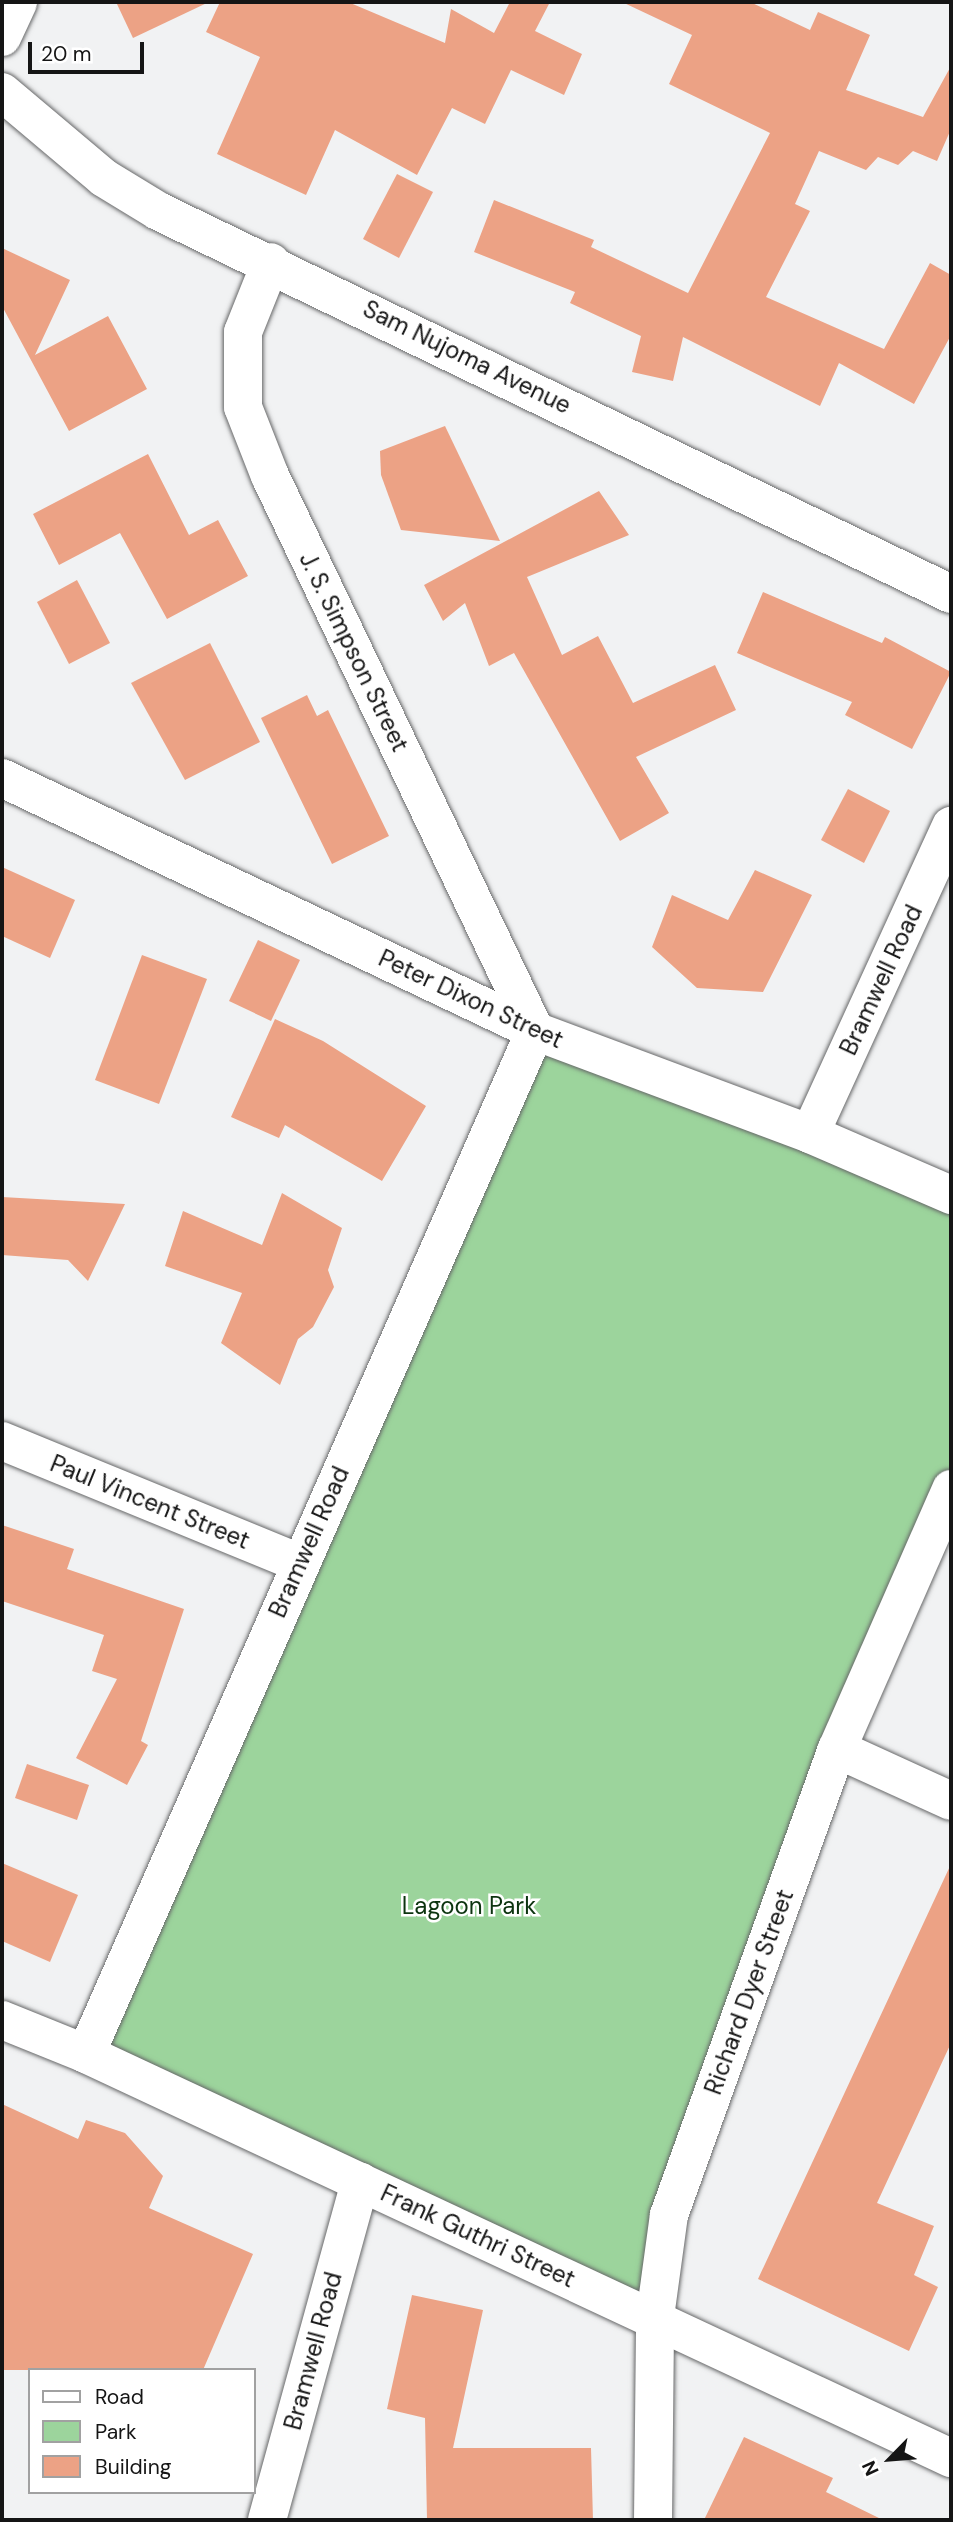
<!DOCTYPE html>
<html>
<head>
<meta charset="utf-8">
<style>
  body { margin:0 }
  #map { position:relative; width:953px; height:2522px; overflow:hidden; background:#f1f2f3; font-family:"DM Sans",sans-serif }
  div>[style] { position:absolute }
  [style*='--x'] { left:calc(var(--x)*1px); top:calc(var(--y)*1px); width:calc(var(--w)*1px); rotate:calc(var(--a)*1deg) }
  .green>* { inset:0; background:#9cd49c }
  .building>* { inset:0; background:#eca285 }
  .roads { filter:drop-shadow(0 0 2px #676869) drop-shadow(0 0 2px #676869) }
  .street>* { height:38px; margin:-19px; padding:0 19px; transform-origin:19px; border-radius:19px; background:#fff }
  .secondary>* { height:38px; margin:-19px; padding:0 19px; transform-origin:19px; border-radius:19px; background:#fff }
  span { translate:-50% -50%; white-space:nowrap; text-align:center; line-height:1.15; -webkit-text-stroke:5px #fff; paint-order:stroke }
  .street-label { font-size:24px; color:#151515 }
  .park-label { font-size:24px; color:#0c340f }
  .frame { position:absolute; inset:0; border:4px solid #151515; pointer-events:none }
  .legend { position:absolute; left:28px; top:2368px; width:228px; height:126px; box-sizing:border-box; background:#fff; border:2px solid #a1a1a1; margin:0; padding:9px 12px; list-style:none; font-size:21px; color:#151515 }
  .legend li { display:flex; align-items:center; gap:14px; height:35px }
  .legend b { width:35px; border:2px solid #a1a1a1 }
  .north { position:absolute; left:855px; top:2424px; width:70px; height:70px; -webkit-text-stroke:5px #fff; paint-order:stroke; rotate:245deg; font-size:19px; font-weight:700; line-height:28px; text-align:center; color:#151515 }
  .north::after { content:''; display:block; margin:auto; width:24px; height:32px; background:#151515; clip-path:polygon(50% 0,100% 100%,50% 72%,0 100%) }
  .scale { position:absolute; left:28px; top:42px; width:116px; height:32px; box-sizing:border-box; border:4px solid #151515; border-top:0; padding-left:9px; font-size:21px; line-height:24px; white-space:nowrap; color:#151515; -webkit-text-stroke:5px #fff; paint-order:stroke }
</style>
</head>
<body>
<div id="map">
  <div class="green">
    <i style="clip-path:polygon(535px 1031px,951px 1198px,951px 1489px,837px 1749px,655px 2317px,86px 2054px)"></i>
  </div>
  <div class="building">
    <i style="clip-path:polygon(116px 2px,209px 2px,133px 38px)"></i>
    <i style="clip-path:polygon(220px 2px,348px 2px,445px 43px,451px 9px,494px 33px,510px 2px,550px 2px,535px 31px,582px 54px,564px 95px,511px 70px,485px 124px,452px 108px,417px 175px,335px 130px,306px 195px,217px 154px,260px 57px,206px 32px)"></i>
    <i style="clip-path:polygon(622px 2px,750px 2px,810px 30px,818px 12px,870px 35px,846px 90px,923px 117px,951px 66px,951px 129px,937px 161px,913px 151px,898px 165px,878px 157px,866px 170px,819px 151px,795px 204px,810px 211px,766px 297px,884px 349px,930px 263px,951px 275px,951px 335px,914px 404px,839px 363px,820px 406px,683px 337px,673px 381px,632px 372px,641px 336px,570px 303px,575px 292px,474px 252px,494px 200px,594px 240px,591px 247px,688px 293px,770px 133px,669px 84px,692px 35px)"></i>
    <i style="clip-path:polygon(397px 174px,433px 192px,399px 258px,363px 239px)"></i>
    <i style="clip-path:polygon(2px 248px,70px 280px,35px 355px,108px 316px,147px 389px,69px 431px,2px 306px)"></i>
    <i style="clip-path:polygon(445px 426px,500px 541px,401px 530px,381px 475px,380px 451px)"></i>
    <i style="clip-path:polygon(148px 454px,189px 535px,218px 520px,248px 576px,167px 619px,120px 533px,59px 565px,33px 514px)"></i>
    <i style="clip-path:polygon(599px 491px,629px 535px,527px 577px,562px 655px,598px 636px,633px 703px,715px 665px,736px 710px,636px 757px,669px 813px,620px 841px,514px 653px,489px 666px,465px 603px,443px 621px,424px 585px)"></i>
    <i style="clip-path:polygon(77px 580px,110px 643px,69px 664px,37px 602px)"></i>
    <i style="clip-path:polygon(763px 592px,882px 643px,885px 637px,951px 672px,912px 749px,845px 715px,852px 702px,737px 653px)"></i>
    <i style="clip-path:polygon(210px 643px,260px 742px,185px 780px,131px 683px)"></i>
    <i style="clip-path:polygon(307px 695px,317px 716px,328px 710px,389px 836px,332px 864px,261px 718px)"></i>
    <i style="clip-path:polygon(848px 789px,890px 811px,864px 863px,821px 840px)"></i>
    <i style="clip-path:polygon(2px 867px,75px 900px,50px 958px,2px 936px)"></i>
    <i style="clip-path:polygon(755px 870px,812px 895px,763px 992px,697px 988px,652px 947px,672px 895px,728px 920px)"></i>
    <i style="clip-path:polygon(258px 940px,300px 960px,271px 1021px,229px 1001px)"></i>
    <i style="clip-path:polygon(142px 955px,207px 979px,159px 1104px,95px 1080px)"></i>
    <i style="clip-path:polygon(275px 1019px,323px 1041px,426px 1106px,382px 1181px,285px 1125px,279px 1138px,231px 1117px)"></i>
    <i style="clip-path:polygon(282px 1193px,342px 1228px,328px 1270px,334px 1287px,313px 1327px,298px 1339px,280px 1385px,221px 1343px,242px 1293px,165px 1266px,183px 1211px,262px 1245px)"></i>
    <i style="clip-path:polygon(2px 1197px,125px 1204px,88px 1281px,68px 1260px,2px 1255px)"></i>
    <i style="clip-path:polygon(2px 1525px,74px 1549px,67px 1569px,184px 1609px,141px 1741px,148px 1745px,127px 1785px,76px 1758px,117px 1679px,92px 1671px,104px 1635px,2px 1601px)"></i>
    <i style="clip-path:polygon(27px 1764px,89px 1785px,77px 1820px,15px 1798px)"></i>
    <i style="clip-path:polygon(2px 1863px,78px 1895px,50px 1962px,2px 1941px)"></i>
    <i style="clip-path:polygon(951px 1864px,951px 2043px,877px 2203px,934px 2226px,914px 2275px,938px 2287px,909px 2351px,758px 2279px)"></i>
    <i style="clip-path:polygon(2px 2104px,78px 2139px,86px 2120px,125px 2133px,163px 2176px,149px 2208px,253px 2254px,203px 2370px,2px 2370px)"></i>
    <i style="clip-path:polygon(412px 2295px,483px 2310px,453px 2448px,591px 2448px,593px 2520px,427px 2520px,425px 2418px,387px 2409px)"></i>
    <i style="clip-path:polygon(744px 2437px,833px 2478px,826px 2492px,883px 2520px,704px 2520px)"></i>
  </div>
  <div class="roads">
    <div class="street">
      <i style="--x:2;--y:92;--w:133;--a:40.1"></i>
      <i style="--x:104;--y:178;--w:63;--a:31.4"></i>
      <i style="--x:158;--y:211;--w:881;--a:25.78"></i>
      <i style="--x:2;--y:778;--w:590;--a:25.39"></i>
      <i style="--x:535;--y:1031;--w:294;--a:20.5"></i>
      <i style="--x:810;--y:1134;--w:154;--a:23.4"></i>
      <i style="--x:810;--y:1134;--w:339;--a:-65.4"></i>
      <i style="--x:2;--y:1441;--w:321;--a:22.3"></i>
      <i style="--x:837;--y:1749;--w:125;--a:24.5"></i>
      <i style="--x:2;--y:2020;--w:91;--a:22"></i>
      <i style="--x:86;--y:2054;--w:955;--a:25.04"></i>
      <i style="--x:86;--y:2054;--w:1117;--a:-66.3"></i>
      <i style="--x:535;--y:1031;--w:615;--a:-115.52"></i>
      <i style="--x:270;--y:476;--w:74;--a:-111.4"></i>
      <i style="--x:243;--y:407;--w:75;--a:-90"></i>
      <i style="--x:243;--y:332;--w:75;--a:-68.2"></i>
      <i style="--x:267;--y:2520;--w:351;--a:-74.6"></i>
      <i style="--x:653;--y:2520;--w:203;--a:-89.4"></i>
      <i style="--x:655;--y:2317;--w:103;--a:-82.2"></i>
      <i style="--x:669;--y:2215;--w:495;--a:-70.2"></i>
      <i style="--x:837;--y:1749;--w:284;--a:-66.3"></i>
    </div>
    <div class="secondary">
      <i style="--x:2;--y:37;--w:38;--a:-65"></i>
    </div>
  </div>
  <div class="street-label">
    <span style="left:467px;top:357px;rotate:26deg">Sam Nujoma Avenue</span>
    <span style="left:354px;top:652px;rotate:64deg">J. S. Simpson Street</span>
    <span style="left:881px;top:980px;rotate:-65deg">Bramwell Road</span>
    <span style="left:471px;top:999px;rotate:25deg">Peter Dixon Street</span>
    <span style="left:150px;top:1502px;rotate:22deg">Paul Vincent Street</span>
    <span style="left:309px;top:1542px;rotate:-66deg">Bramwell Road</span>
    <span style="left:749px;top:1992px;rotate:-70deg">Richard Dyer Street</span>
    <span style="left:478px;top:2236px;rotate:25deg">Frank Guthri Street</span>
    <span style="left:313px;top:2351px;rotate:-75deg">Bramwell Road</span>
  </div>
  <div class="park-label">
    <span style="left:469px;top:1906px">Lagoon Park</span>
  </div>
  <div class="frame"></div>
  <ul class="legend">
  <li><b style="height:9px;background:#fff"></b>Road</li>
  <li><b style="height:19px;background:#9cd49c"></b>Park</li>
  <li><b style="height:19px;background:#eca285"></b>Building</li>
  </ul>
  <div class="north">N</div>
  <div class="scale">20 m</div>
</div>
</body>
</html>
